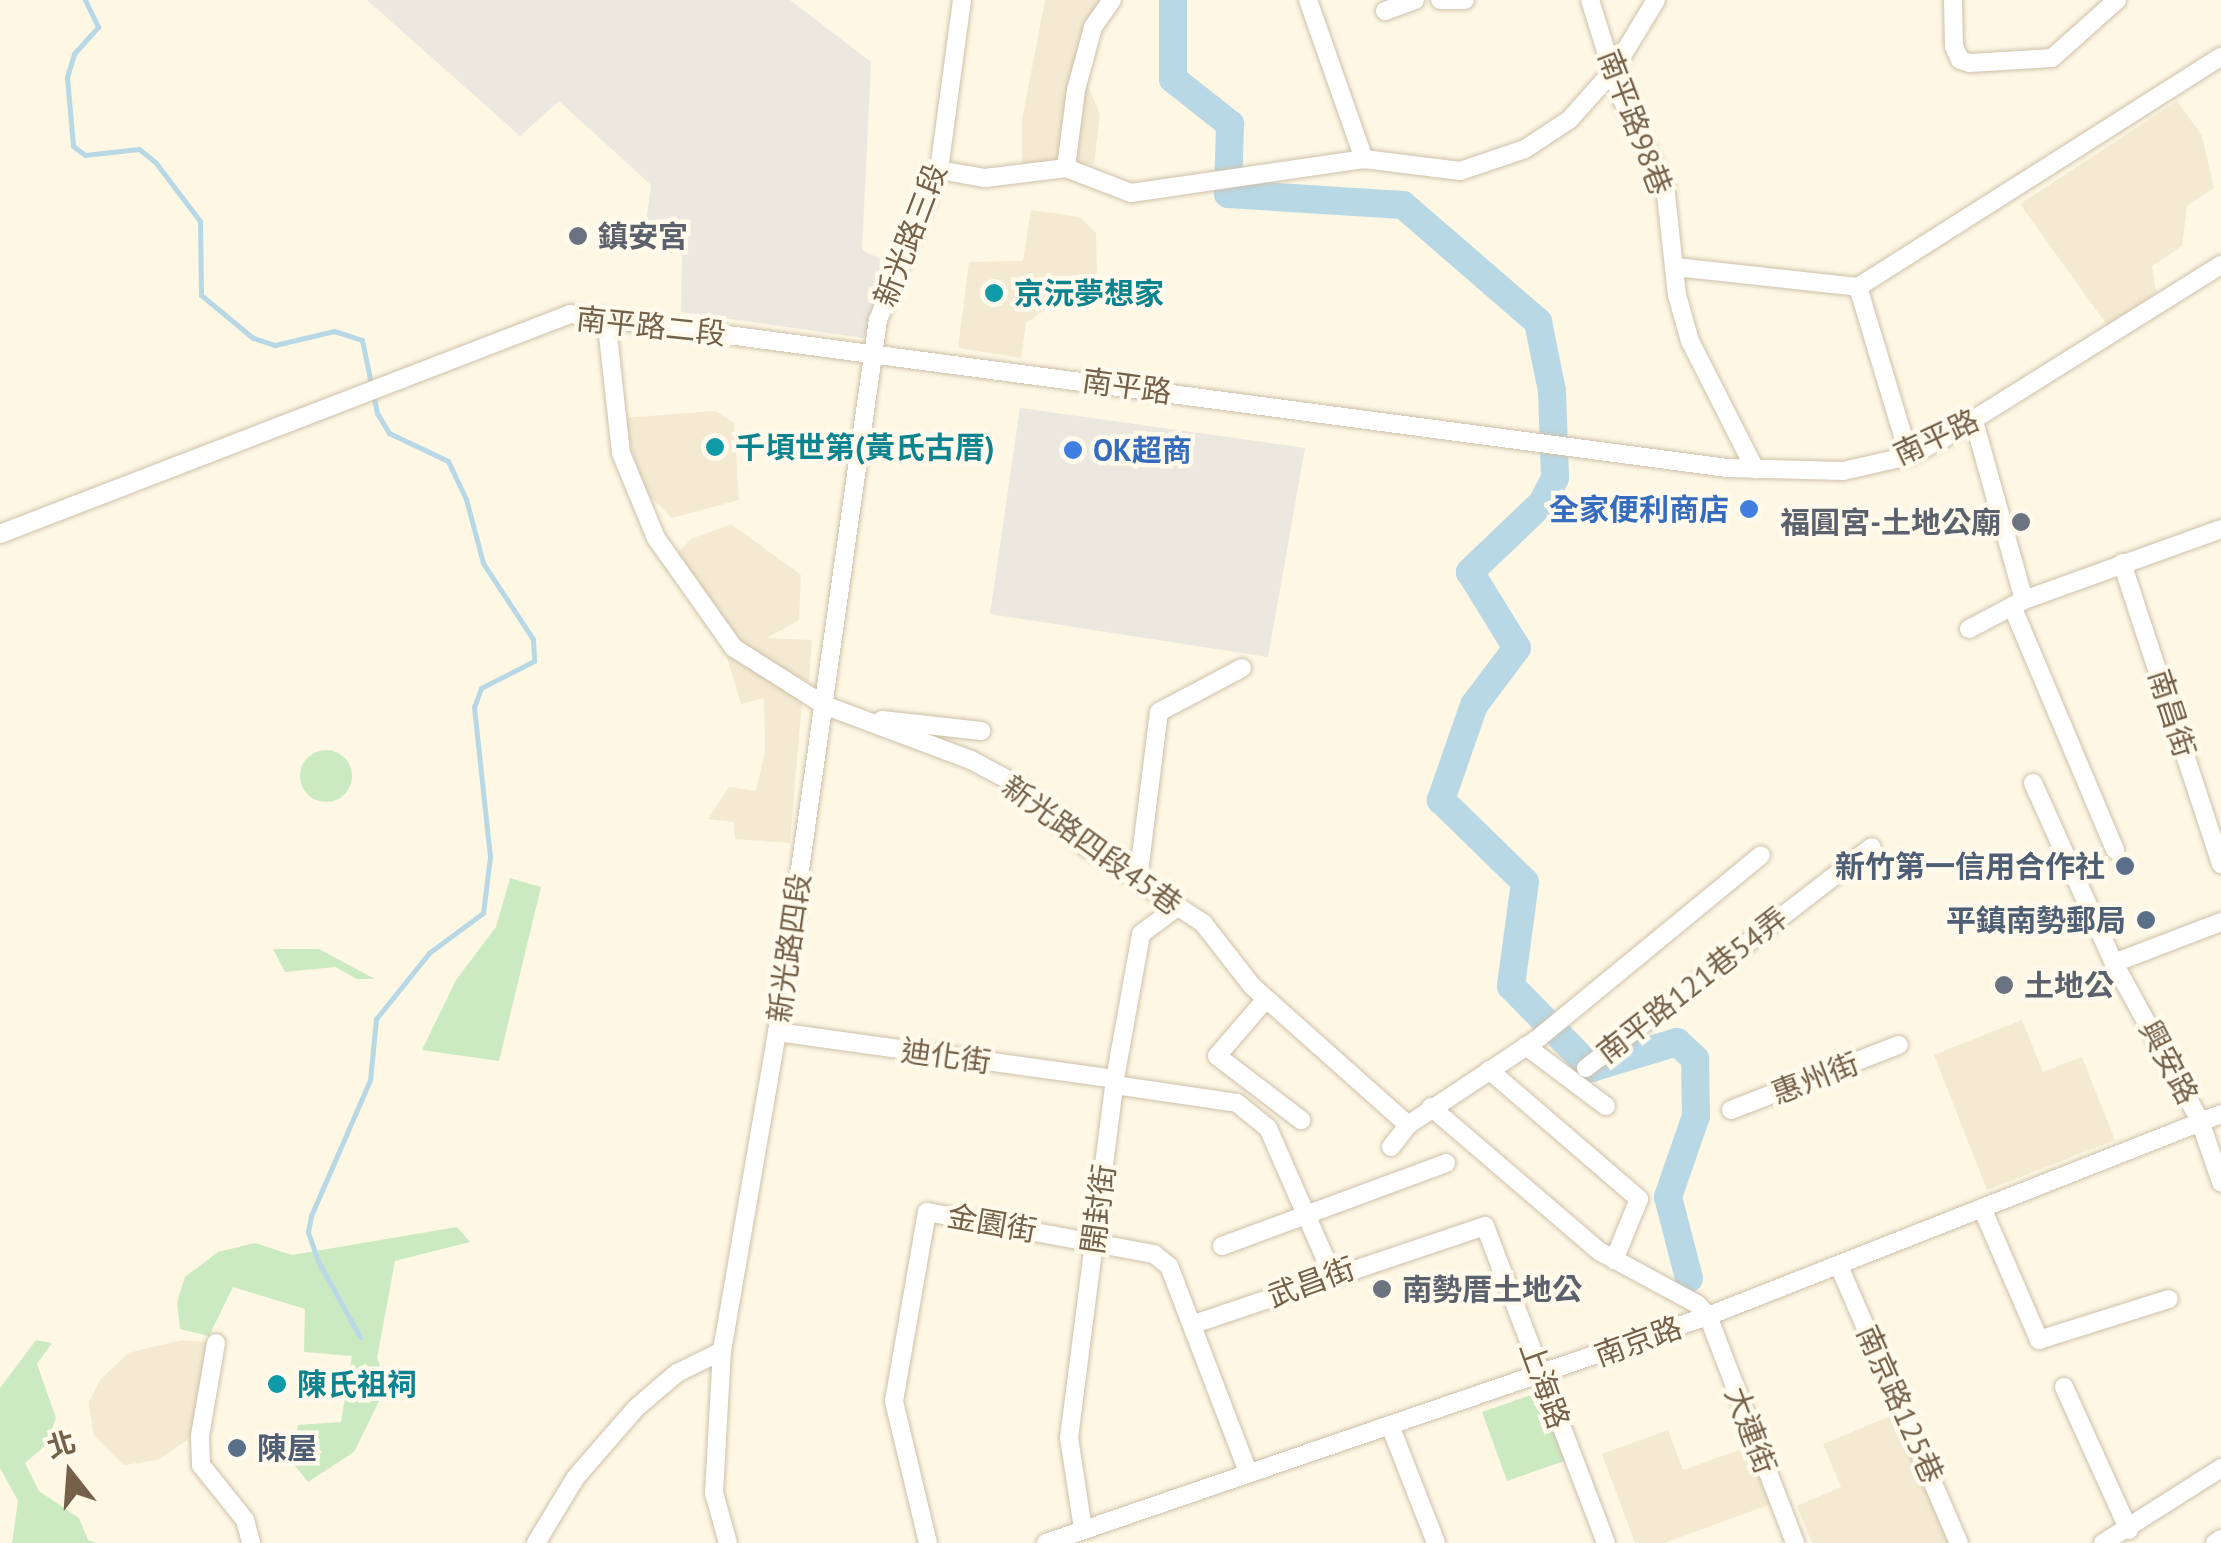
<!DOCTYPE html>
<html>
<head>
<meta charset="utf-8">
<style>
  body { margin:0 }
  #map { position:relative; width:2221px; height:1543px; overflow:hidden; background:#fdf7e4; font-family:"PT Sans","Noto Sans TC",sans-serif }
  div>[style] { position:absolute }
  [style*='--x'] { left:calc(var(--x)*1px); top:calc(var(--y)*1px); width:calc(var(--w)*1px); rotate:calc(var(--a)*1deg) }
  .residential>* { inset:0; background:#f4ead2 }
  .industrial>* { inset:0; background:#ece7df }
  .green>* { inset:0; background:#cceac2 }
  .round { border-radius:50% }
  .stream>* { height:5px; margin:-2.5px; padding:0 2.5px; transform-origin:2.5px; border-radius:2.5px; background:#b8d8e6 }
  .river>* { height:28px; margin:-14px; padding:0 14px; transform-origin:14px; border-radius:14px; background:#b8d8e6 }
  .roads { filter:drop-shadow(0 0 2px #cec0aa) drop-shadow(0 0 2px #cec0aa) }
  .minor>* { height:18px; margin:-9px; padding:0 9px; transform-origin:9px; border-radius:9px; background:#fff }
  .dots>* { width:28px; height:28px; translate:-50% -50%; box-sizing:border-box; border:5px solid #fffaeb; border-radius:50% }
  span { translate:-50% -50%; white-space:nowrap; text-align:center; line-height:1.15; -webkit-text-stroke:9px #fffaeb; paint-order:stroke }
  .street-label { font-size:30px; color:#756049 }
  .worship-label { font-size:30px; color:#5b616d; font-weight:700 }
  .left { translate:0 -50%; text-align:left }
  .right { translate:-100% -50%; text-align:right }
  .culture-label { font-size:30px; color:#0d838f; font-weight:700 }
  .shop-label { font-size:30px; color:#366cbe; font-weight:700 }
  .service-label { font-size:30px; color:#4e5e75; font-weight:700 }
  .north { position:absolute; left:20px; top:1423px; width:100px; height:100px; -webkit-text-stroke:8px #fffaeb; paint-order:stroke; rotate:343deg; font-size:28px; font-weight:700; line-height:40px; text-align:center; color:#756049 }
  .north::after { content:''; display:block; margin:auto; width:35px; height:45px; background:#756049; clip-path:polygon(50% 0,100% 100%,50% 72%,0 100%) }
</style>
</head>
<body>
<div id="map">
  <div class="residential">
    <i style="clip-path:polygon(1045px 0,1104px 0,1080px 68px,1100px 114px,1094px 164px,1022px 163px,1022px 120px)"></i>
    <i style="clip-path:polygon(2177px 101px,2202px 136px,2214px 188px,2187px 206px,2182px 246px,2152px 266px,2156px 293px,2107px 325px,2020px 204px)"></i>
    <i style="clip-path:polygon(1031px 210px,1080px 217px,1096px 233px,1097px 274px,1026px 323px,1021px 358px,958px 348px,969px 262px,1023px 261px)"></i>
    <i style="clip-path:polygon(715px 411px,734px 423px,739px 500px,672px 518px,644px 490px,623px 418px)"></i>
    <i style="clip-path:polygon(731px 524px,801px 575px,799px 620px,767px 638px,812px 640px,809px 681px,781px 672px,744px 644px,675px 556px,691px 539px)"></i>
    <i style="clip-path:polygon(723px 644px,802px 701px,790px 843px,735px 839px,734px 822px,708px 819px,729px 787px,756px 791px,765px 751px,764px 698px,741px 704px)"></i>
    <i style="clip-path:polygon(2022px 1020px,2043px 1072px,2082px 1057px,2115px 1140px,1987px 1190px,1934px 1055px)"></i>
    <i style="clip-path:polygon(182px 1340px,218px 1343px,204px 1428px,158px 1460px,124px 1465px,93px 1434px,89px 1402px,100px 1380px,128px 1353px)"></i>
    <i style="clip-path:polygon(1903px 1411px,1958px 1543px,1812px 1543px,1797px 1506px,1841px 1487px,1823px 1444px)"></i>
    <i style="clip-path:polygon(1668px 1430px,1683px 1470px,1753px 1445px,1774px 1503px,1664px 1543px,1635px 1543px,1602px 1454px)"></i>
  </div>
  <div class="industrial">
    <i style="clip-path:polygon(367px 0,790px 0,871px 62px,862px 250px,891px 264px,864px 338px,681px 312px,682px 255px,643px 246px,651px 185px,559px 101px,520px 136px)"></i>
    <i style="clip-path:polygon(1020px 408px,1305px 448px,1268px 657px,990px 614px)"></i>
  </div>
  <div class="green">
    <i class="round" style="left:300px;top:750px;width:52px;height:52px"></i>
    <i style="clip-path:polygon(510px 878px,541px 887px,499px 1061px,422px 1050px,456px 980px,496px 927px)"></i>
    <i style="clip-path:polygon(273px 949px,319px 949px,375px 979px,357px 979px,335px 967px,285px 972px)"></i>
    <i style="clip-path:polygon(457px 1227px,470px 1242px,395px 1261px,377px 1358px,387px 1385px,354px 1452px,308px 1482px,291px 1461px,298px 1425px,341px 1422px,352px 1356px,304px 1352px,305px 1309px,233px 1287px,209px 1336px,180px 1329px,177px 1302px,185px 1277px,218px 1252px,255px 1243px,292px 1255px)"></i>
    <i style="clip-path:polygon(36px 1340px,52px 1343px,37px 1364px,56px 1418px,46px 1445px,25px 1463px,39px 1491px,79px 1518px,88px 1540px,97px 1543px,12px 1543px,18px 1501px,0 1468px,0 1388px)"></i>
    <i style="clip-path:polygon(1548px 1389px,1573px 1458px,1507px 1481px,1482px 1412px)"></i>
  </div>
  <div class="stream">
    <i style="--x:85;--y:0;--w:30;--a:64"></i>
    <i style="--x:98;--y:27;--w:36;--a:132"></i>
    <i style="--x:74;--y:54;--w:24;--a:107"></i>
    <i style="--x:67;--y:77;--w:69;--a:85"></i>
    <i style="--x:73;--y:146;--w:15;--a:37"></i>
    <i style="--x:85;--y:155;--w:54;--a:-6.3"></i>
    <i style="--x:139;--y:149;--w:22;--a:39"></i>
    <i style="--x:156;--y:163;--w:73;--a:52.8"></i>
    <i style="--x:200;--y:221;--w:74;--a:89.2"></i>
    <i style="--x:201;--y:295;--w:67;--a:39.6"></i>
    <i style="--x:253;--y:338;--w:23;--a:18"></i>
    <i style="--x:275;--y:345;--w:61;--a:-13.3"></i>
    <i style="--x:334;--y:331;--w:29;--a:18"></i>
    <i style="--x:362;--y:340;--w:75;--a:78.4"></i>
    <i style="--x:377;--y:413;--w:23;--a:59"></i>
    <i style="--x:389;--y:433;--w:65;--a:25.4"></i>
    <i style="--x:448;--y:461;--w:42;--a:64.7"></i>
    <i style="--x:466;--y:499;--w:66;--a:75.1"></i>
    <i style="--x:483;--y:563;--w:91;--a:56.7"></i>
    <i style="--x:533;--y:639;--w:22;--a:87"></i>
    <i style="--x:534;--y:661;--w:59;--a:153"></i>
    <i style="--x:481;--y:688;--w:20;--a:110"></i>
    <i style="--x:474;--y:707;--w:151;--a:83.9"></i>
    <i style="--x:490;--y:857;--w:56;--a:97.1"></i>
    <i style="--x:483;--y:913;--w:67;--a:143.5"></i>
    <i style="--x:429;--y:953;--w:85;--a:128.8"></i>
    <i style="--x:376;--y:1019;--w:61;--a:95.6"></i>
    <i style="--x:370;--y:1080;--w:148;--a:113.5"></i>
    <i style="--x:311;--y:1216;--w:16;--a:101"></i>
    <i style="--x:308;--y:1232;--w:31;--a:71"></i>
    <i style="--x:318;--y:1261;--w:87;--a:61.1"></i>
  </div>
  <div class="river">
    <i style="--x:1173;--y:0;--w:79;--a:90"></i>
    <i style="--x:1173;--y:79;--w:73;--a:38.3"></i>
    <i style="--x:1230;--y:124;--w:70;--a:91.6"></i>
    <i style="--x:1228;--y:194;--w:175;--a:3.6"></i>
    <i style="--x:1403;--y:205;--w:179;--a:40.9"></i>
    <i style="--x:1538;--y:322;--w:70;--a:78.5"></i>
    <i style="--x:1552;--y:391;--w:87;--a:88"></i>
    <i style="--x:1555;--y:478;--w:28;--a:117"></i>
    <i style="--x:1542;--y:503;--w:100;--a:136.2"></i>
    <i style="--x:1470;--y:572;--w:89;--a:58.3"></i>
    <i style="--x:1517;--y:648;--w:71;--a:127"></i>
    <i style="--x:1474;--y:705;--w:101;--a:109.2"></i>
    <i style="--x:1441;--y:800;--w:117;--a:44.3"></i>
    <i style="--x:1525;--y:882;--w:105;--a:97.7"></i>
    <i style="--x:1511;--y:986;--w:115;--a:45.7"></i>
    <i style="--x:1591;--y:1068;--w:90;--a:-16.8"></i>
    <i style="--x:1677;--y:1042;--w:25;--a:43"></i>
    <i style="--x:1695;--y:1059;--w:57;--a:89"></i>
    <i style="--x:1696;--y:1116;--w:86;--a:109.1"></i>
    <i style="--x:1668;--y:1197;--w:84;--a:75.5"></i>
  </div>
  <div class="roads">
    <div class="minor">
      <i style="--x:1308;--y:0;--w:169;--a:70.6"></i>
      <i style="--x:1364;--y:159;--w:97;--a:7.1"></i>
      <i style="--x:1460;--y:171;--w:69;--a:-18.7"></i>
      <i style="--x:1525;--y:149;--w:53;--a:-33.4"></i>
      <i style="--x:1569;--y:120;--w:66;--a:-48.1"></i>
      <i style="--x:1613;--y:71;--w:83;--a:-58.8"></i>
      <i style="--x:1440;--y:0;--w:25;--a:0"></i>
      <i style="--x:1590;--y:0;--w:101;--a:72.6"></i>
      <i style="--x:1620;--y:96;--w:100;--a:63.2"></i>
      <i style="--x:1665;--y:185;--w:111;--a:83.8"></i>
      <i style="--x:1677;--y:295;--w:48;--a:74.2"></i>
      <i style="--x:1690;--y:341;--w:144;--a:63.1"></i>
      <i style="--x:1953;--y:0;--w:46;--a:88.8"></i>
      <i style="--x:1954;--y:46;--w:15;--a:67"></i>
      <i style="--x:1960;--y:60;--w:10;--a:17"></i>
      <i style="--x:1970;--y:63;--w:82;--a:-3.5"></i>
      <i style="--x:2052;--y:58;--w:87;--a:-41.7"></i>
      <i style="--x:1385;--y:11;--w:32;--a:-20"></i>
      <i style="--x:1066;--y:168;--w:79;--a:-82.7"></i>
      <i style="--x:1076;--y:90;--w:65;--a:-74.9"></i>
      <i style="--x:1093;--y:27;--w:33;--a:-55"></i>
      <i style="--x:939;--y:170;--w:47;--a:9.9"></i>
      <i style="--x:985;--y:178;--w:82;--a:-7"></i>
      <i style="--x:1066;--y:168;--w:70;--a:21"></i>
      <i style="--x:1131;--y:193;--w:235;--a:-8.3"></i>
      <i style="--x:1675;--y:267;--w:184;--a:6.2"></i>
      <i style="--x:1858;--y:287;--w:177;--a:73.2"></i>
      <i style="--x:1858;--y:287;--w:430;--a:-32.4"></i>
      <i style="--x:606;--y:317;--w:137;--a:83.7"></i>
      <i style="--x:621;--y:453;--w:92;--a:67.6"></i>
      <i style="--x:656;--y:538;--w:135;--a:54.7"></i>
      <i style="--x:734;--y:648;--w:107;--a:32.3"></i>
      <i style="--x:824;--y:705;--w:157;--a:20.5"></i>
      <i style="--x:971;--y:760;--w:49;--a:28.1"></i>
      <i style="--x:1014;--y:783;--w:95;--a:41.6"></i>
      <i style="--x:1085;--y:846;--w:141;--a:33.1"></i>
      <i style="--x:1203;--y:923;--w:80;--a:52.1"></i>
      <i style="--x:1252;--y:986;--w:209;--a:41.7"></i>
      <i style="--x:1974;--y:421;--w:186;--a:74.4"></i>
      <i style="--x:0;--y:534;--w:611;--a:-21.1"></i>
      <i style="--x:570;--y:314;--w:1168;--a:7.58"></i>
      <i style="--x:1728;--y:468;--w:115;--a:1.5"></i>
      <i style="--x:1843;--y:471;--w:68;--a:-12.8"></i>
      <i style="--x:1909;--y:456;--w:39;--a:-27"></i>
      <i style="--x:1944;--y:438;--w:327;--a:-32"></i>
      <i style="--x:2122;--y:563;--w:317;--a:71.8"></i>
      <i style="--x:2012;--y:606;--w:265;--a:67.1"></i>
      <i style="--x:1969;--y:629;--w:62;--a:-27.8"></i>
      <i style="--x:2024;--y:600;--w:209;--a:-19.8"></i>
      <i style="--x:882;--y:720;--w:100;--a:6.3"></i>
      <i style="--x:2033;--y:783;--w:197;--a:65.8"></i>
      <i style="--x:2114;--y:963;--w:180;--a:61.4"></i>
      <i style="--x:2200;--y:1121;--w:65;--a:71"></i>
      <i style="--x:1138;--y:880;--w:169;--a:-82.9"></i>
      <i style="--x:1159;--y:712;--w:94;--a:-27.9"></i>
      <i style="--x:2114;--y:963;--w:115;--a:-21"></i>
      <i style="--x:1266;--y:999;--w:75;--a:130.7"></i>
      <i style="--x:1217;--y:1056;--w:106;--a:37.3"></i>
      <i style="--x:777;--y:1032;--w:341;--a:7.9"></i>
      <i style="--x:1526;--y:1046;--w:100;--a:36.9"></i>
      <i style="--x:1586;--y:1068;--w:361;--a:-37.7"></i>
      <i style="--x:1489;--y:1070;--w:198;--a:40.7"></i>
      <i style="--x:1639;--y:1199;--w:66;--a:112.3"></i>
      <i style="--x:1115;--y:1085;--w:123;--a:8.4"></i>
      <i style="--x:1237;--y:1103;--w:40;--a:39"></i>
      <i style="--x:1268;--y:1128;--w:159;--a:66.3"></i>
      <i style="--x:1431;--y:1107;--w:221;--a:40.6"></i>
      <i style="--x:1599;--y:1251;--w:111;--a:28.4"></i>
      <i style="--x:1697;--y:1304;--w:16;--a:47"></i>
      <i style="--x:1708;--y:1316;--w:243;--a:69"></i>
      <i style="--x:1731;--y:1110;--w:180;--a:-21.2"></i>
      <i style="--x:1391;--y:1147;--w:28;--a:-52"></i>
      <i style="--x:1408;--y:1125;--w:154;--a:-33.6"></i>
      <i style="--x:1536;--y:1040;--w:291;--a:-39.4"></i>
      <i style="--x:1982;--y:1208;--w:144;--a:66.6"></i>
      <i style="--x:2039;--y:1340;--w:136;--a:-17.5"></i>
      <i style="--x:1222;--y:1246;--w:239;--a:-20.3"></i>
      <i style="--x:1839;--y:1266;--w:302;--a:66.6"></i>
      <i style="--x:1194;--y:1324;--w:307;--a:-18.6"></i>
      <i style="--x:1485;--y:1226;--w:339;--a:69.1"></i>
      <i style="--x:216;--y:1343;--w:94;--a:99.8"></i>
      <i style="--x:200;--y:1436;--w:29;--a:88"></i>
      <i style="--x:201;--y:1465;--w:70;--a:51.3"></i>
      <i style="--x:245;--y:1520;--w:24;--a:75"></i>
      <i style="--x:2064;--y:1387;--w:157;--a:65.6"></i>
      <i style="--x:1391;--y:1428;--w:123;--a:68.6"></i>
      <i style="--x:1083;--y:1529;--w:92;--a:-98.7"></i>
      <i style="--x:1069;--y:1438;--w:362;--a:-82.7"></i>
      <i style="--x:1115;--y:1079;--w:147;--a:-79.8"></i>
      <i style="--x:1141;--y:934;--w:45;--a:-36.9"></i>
      <i style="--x:536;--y:1543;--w:77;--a:-58.8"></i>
      <i style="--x:576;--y:1477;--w:91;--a:-49"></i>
      <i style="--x:636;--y:1408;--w:54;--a:-40.5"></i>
      <i style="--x:677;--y:1373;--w:50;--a:-26.1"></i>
      <i style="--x:728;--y:1543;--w:52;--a:-105.6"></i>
      <i style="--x:714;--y:1493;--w:142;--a:-86.8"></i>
      <i style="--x:722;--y:1351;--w:324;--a:-80.2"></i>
      <i style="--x:777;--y:1032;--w:719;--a:-81.93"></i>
      <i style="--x:878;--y:320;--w:162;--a:-67.9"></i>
      <i style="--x:939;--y:170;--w:172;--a:-82.3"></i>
      <i style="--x:928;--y:1543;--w:146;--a:-103.5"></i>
      <i style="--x:894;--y:1401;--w:192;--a:-80.1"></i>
      <i style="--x:927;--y:1212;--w:231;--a:10.5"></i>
      <i style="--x:1154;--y:1254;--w:19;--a:39"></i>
      <i style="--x:1169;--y:1266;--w:221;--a:69"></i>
      <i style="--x:1046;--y:1543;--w:700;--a:-18.93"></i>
      <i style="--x:1708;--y:1316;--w:551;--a:-21.49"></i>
      <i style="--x:2103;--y:1543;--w:140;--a:-32.4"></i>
      <i style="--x:2215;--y:1543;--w:7;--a:-34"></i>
    </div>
  </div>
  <div class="dots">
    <i style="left:578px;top:236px;background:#6b7280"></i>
    <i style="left:994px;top:293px;background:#0f9aa8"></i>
    <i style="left:715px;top:447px;background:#0f9aa8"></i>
    <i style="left:1073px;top:450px;background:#3f7fe0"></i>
    <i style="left:1749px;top:509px;background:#3f7fe0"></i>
    <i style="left:2021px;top:522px;background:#6b7280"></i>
    <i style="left:2125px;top:866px;background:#5c6f8a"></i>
    <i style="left:2146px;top:920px;background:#5c6f8a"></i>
    <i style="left:2004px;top:985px;background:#6b7280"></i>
    <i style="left:1382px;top:1289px;background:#6b7280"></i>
    <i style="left:277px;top:1384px;background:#0f9aa8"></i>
    <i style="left:237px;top:1448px;background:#5c6f8a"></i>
  </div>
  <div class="street-label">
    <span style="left:1635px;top:122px;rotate:69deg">南平路98巷</span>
    <span style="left:910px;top:235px;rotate:-69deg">新光路三段</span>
    <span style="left:651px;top:326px;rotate:6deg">南平路二段</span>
    <span style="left:1127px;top:386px;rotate:8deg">南平路</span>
    <span style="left:1936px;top:437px;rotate:-25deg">南平路</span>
    <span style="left:2172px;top:713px;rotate:72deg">南昌街</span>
    <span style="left:1092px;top:845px;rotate:36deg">新光路四段45巷</span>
    <span style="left:789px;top:948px;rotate:-82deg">新光路四段</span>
    <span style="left:1692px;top:985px;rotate:-38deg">南平路121巷54弄</span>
    <span style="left:946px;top:1056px;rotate:8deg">迪化街</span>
    <span style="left:2169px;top:1062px;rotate:62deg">興安路</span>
    <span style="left:1815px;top:1078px;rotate:-21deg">惠州街</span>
    <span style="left:1098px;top:1209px;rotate:-82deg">開封街</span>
    <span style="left:992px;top:1223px;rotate:10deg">金園街</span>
    <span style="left:1311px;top:1282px;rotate:-20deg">武昌街</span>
    <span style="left:1638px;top:1341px;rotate:-20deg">南京路</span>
    <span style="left:1545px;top:1385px;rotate:70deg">上海路</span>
    <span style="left:1900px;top:1404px;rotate:66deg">南京路125巷</span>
    <span style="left:1751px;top:1430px;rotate:69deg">大連街</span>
  </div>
  <div class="worship-label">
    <span class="left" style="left:598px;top:236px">鎮安宮</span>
    <span class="right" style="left:2001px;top:522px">福圓宮-土地公廟</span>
    <span class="left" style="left:2024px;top:985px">土地公</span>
    <span class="left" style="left:1402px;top:1289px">南勢厝土地公</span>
  </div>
  <div class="culture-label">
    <span class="left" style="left:1014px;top:293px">京沅夢想家</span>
    <span class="left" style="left:735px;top:447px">千頃世第(黃氏古厝)</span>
    <span class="left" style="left:297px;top:1384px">陳氏祖祠</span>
  </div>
  <div class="shop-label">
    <span class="left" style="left:1093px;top:450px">OK超商</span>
    <span class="right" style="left:1729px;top:509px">全家便利商店</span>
  </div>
  <div class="service-label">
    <span class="right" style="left:2105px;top:866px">新竹第一信用合作社</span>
    <span class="right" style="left:2126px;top:920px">平鎮南勢郵局</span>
    <span class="left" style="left:257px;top:1448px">陳屋</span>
  </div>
  <div class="north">北</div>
</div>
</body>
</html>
